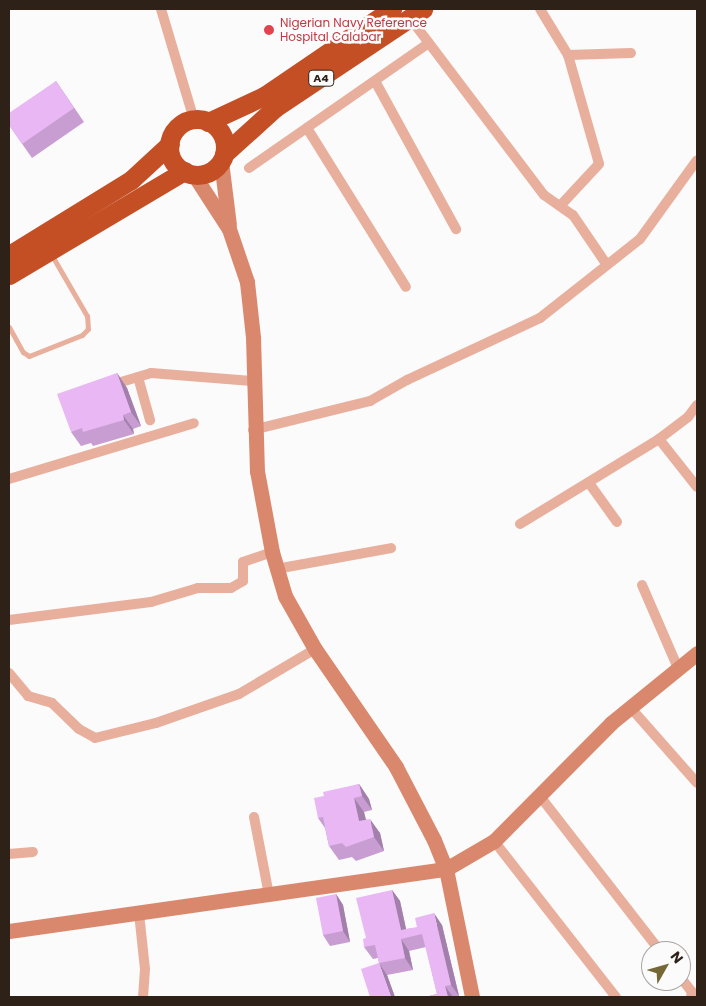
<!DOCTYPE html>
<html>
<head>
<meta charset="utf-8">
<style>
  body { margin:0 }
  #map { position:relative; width:706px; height:1006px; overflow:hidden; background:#fbfbfb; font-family:Poppins,sans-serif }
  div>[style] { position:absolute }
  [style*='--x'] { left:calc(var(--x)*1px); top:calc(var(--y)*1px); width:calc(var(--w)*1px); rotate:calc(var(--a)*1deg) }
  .lane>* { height:5px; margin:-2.5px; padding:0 2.5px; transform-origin:2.5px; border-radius:2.5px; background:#e8af9d }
  .street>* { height:10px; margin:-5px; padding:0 5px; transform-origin:5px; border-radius:5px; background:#e8af9d }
  .secondary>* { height:15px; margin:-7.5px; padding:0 7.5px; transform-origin:7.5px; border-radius:7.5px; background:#da886d }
  .highway>* { height:19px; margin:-9.5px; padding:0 9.5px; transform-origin:9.5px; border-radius:9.5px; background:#c44f25 }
  .highway>.ring { margin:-9.5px; padding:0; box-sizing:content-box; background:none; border:19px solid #c44f25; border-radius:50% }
  .wall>* { inset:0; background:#c89dd2 }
  .shaded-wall>* { inset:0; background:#a280ab }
  .building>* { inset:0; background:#e8b7f4 }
  .dots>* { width:14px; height:14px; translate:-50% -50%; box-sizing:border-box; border:2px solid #fbfbfb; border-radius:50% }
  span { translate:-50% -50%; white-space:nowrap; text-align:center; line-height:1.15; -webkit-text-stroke:5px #fbfbfb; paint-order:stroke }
  .shield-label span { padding:1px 4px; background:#fbfbfb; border:1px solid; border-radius:4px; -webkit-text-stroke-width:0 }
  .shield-label { font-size:11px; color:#2e2218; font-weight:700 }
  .health-label { font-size:12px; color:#be3a42 }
  .left { translate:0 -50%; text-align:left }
  .frame { position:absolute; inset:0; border:10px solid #2e2218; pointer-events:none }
  .north { position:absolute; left:641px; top:941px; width:50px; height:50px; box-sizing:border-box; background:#fbfbfb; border:1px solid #a9a4a0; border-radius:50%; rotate:52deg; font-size:14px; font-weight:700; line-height:20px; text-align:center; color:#2e2218 }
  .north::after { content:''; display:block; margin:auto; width:18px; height:22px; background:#766836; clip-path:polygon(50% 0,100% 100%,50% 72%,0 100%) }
</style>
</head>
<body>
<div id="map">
  <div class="lane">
    <i style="--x:9;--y:327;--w:29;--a:61"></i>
    <i style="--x:23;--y:352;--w:7;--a:34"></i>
    <i style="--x:29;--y:356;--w:57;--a:-21.6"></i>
    <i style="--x:82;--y:335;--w:8;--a:-45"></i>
    <i style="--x:88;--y:329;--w:13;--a:-94"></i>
    <i style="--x:87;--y:316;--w:72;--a:-120.1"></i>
  </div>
  <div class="street">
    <i style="--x:161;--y:9;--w:116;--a:73.4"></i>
    <i style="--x:540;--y:9;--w:54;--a:58.7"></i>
    <i style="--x:568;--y:55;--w:113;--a:74.1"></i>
    <i style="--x:599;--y:164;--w:57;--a:132.9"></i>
    <i style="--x:410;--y:18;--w:222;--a:52.9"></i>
    <i style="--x:544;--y:195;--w:35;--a:35"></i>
    <i style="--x:573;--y:215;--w:60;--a:55.8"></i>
    <i style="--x:568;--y:55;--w:63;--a:-1.8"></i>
    <i style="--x:375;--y:81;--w:169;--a:61.3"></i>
    <i style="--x:307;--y:128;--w:187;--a:58.1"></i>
    <i style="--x:249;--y:168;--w:219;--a:-34.8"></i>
    <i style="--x:138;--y:377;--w:45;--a:74.4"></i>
    <i style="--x:111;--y:385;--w:42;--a:-16.7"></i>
    <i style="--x:151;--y:373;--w:101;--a:4.5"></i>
    <i style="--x:253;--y:430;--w:121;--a:-13.9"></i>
    <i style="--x:370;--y:401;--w:43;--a:-29.6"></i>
    <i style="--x:407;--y:380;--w:147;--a:-25"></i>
    <i style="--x:540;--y:318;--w:127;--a:-38.3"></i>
    <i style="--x:640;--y:239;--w:97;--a:-54.2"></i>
    <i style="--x:659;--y:439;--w:61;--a:51.6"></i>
    <i style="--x:9;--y:479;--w:193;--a:-16.8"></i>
    <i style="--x:589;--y:483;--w:48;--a:54.3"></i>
    <i style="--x:520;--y:524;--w:163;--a:-31.4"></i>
    <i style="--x:659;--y:439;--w:36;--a:-37"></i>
    <i style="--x:688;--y:417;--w:15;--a:-53"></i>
    <i style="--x:276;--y:569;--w:117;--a:-10.3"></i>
    <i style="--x:642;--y:585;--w:90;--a:66.6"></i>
    <i style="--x:9;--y:620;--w:143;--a:-7.2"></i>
    <i style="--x:151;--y:602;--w:49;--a:-16.6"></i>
    <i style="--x:198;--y:588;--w:33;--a:0"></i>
    <i style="--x:231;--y:588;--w:14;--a:-30"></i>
    <i style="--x:243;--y:581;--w:19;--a:-90"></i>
    <i style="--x:243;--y:562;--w:31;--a:-19"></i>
    <i style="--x:9;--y:673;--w:30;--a:50"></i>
    <i style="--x:28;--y:696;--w:25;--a:16"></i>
    <i style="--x:52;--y:703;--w:37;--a:44"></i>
    <i style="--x:79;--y:729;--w:18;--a:29"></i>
    <i style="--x:95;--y:738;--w:63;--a:-13.8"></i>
    <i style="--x:156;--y:723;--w:88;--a:-19.3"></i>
    <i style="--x:239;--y:694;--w:88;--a:-30.6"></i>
    <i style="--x:630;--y:707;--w:101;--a:48.6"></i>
    <i style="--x:539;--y:795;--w:197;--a:52.2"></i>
    <i style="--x:254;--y:817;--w:79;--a:79.1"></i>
    <i style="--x:494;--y:841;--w:198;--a:52"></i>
    <i style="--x:9;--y:854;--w:24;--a:-5"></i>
    <i style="--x:139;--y:913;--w:56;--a:83.9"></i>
    <i style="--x:145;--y:969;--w:28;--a:94"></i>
    <i style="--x:681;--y:978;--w:18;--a:52"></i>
    <i style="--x:692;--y:992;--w:5;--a:101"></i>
  </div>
  <div class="secondary">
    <i style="--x:221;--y:161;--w:64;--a:82.9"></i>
    <i style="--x:194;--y:175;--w:64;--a:57.1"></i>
    <i style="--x:229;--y:229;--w:56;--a:71.2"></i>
    <i style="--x:247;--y:282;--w:55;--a:83.8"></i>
    <i style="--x:253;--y:337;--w:134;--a:88.3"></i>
    <i style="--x:257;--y:471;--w:82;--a:79.5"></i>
    <i style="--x:272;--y:552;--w:46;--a:73.5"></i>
    <i style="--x:285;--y:596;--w:61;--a:60.5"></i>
    <i style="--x:315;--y:649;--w:143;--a:55.5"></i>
    <i style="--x:396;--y:767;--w:82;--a:62.5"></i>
    <i style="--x:434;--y:840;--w:31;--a:68"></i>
    <i style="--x:446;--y:869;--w:131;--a:78.5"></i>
    <i style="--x:9;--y:931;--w:441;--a:-8.1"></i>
    <i style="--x:446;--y:869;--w:56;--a:-30.3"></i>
    <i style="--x:494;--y:841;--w:166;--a:-45.2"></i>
    <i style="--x:611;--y:723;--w:111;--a:-39.1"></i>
  </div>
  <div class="highway">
    <i class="ring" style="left:169px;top:119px;width:37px;height:37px"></i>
    <i style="--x:208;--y:122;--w:62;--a:-24.9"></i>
    <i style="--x:264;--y:96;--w:155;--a:-34.2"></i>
    <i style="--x:224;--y:154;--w:70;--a:-42.1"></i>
    <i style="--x:276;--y:107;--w:177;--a:-33.7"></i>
    <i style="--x:9;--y:255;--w:143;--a:-31.6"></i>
    <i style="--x:131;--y:180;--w:53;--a:-42.7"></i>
    <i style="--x:9;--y:275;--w:204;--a:-30.7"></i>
  </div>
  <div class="wall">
    <i style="clip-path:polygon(56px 81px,84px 122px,32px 158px,9px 125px)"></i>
    <i style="clip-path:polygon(117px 373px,127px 388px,141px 426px,133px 429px,134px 434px,93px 446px,91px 443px,81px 446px,71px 432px)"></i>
    <i style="clip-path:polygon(359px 784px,369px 799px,372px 810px,364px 812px,366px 819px,380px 833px,384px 851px,356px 861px,352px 857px,339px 860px,329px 846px,325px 828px,318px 818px,324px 796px)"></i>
    <i style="clip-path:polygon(392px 890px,400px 901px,406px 929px,442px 925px,459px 996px,456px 997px,425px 997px,437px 994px,426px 947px,409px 951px,413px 970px,387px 975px,395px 997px,379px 963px,378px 958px,373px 959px,364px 947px,366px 938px)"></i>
    <i style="clip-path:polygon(336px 894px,343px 905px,350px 942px,330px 946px,323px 935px)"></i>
  </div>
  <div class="shaded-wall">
    <i style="clip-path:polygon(117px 373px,127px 388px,141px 426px,131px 412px)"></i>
    <i style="clip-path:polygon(123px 415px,133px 429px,134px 434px,124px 420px)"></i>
    <i style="clip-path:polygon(359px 784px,369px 799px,372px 810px,362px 796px)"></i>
    <i style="clip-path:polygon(354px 798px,364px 812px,369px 835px,359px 821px)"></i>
    <i style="clip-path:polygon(370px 819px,380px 833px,384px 851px,374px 837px)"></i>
    <i style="clip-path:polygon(392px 890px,400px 901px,408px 938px,401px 930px)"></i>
    <i style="clip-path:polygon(336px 894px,343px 905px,350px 942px,343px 931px)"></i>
    <i style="clip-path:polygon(434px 913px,442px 925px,459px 996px,451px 985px)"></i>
    <i style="clip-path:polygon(401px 939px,409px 951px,413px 970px,405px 958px)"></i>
    <i style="clip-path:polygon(379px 963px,387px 975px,395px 997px,391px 997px)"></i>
    <i style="clip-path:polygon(445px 986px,453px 997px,448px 997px)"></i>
  </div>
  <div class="building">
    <i style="clip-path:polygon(56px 81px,74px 108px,22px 144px,9px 125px,9px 113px)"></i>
    <i style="clip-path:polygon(117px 373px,131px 412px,123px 415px,124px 420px,83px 432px,82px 428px,71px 432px,57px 394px)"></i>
    <i style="clip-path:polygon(359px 784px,362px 796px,354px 798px,359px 821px,370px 819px,374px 837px,346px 847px,342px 843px,329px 846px,323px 817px,318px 818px,314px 798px,324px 796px,323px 792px)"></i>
    <i style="clip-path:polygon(392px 890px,401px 930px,417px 927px,415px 918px,434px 913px,451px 985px,445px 986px,448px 997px,425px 997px,437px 994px,422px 934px,401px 939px,405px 958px,379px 963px,375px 945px,364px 947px,363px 939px,366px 938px,356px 898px)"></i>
    <i style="clip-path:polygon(336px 894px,343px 931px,323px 935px,316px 898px)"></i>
    <i style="clip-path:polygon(379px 963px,391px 997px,370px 997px,361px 969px)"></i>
  </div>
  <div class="dots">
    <i style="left:269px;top:30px;background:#e0444e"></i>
  </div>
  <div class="shield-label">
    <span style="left:321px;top:78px">A4</span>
  </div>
  <div class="health-label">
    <span class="left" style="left:280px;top:30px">Nigerian Navy Reference<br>Hospital Calabar</span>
  </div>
  <div class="frame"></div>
  <div class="north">N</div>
</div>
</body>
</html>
